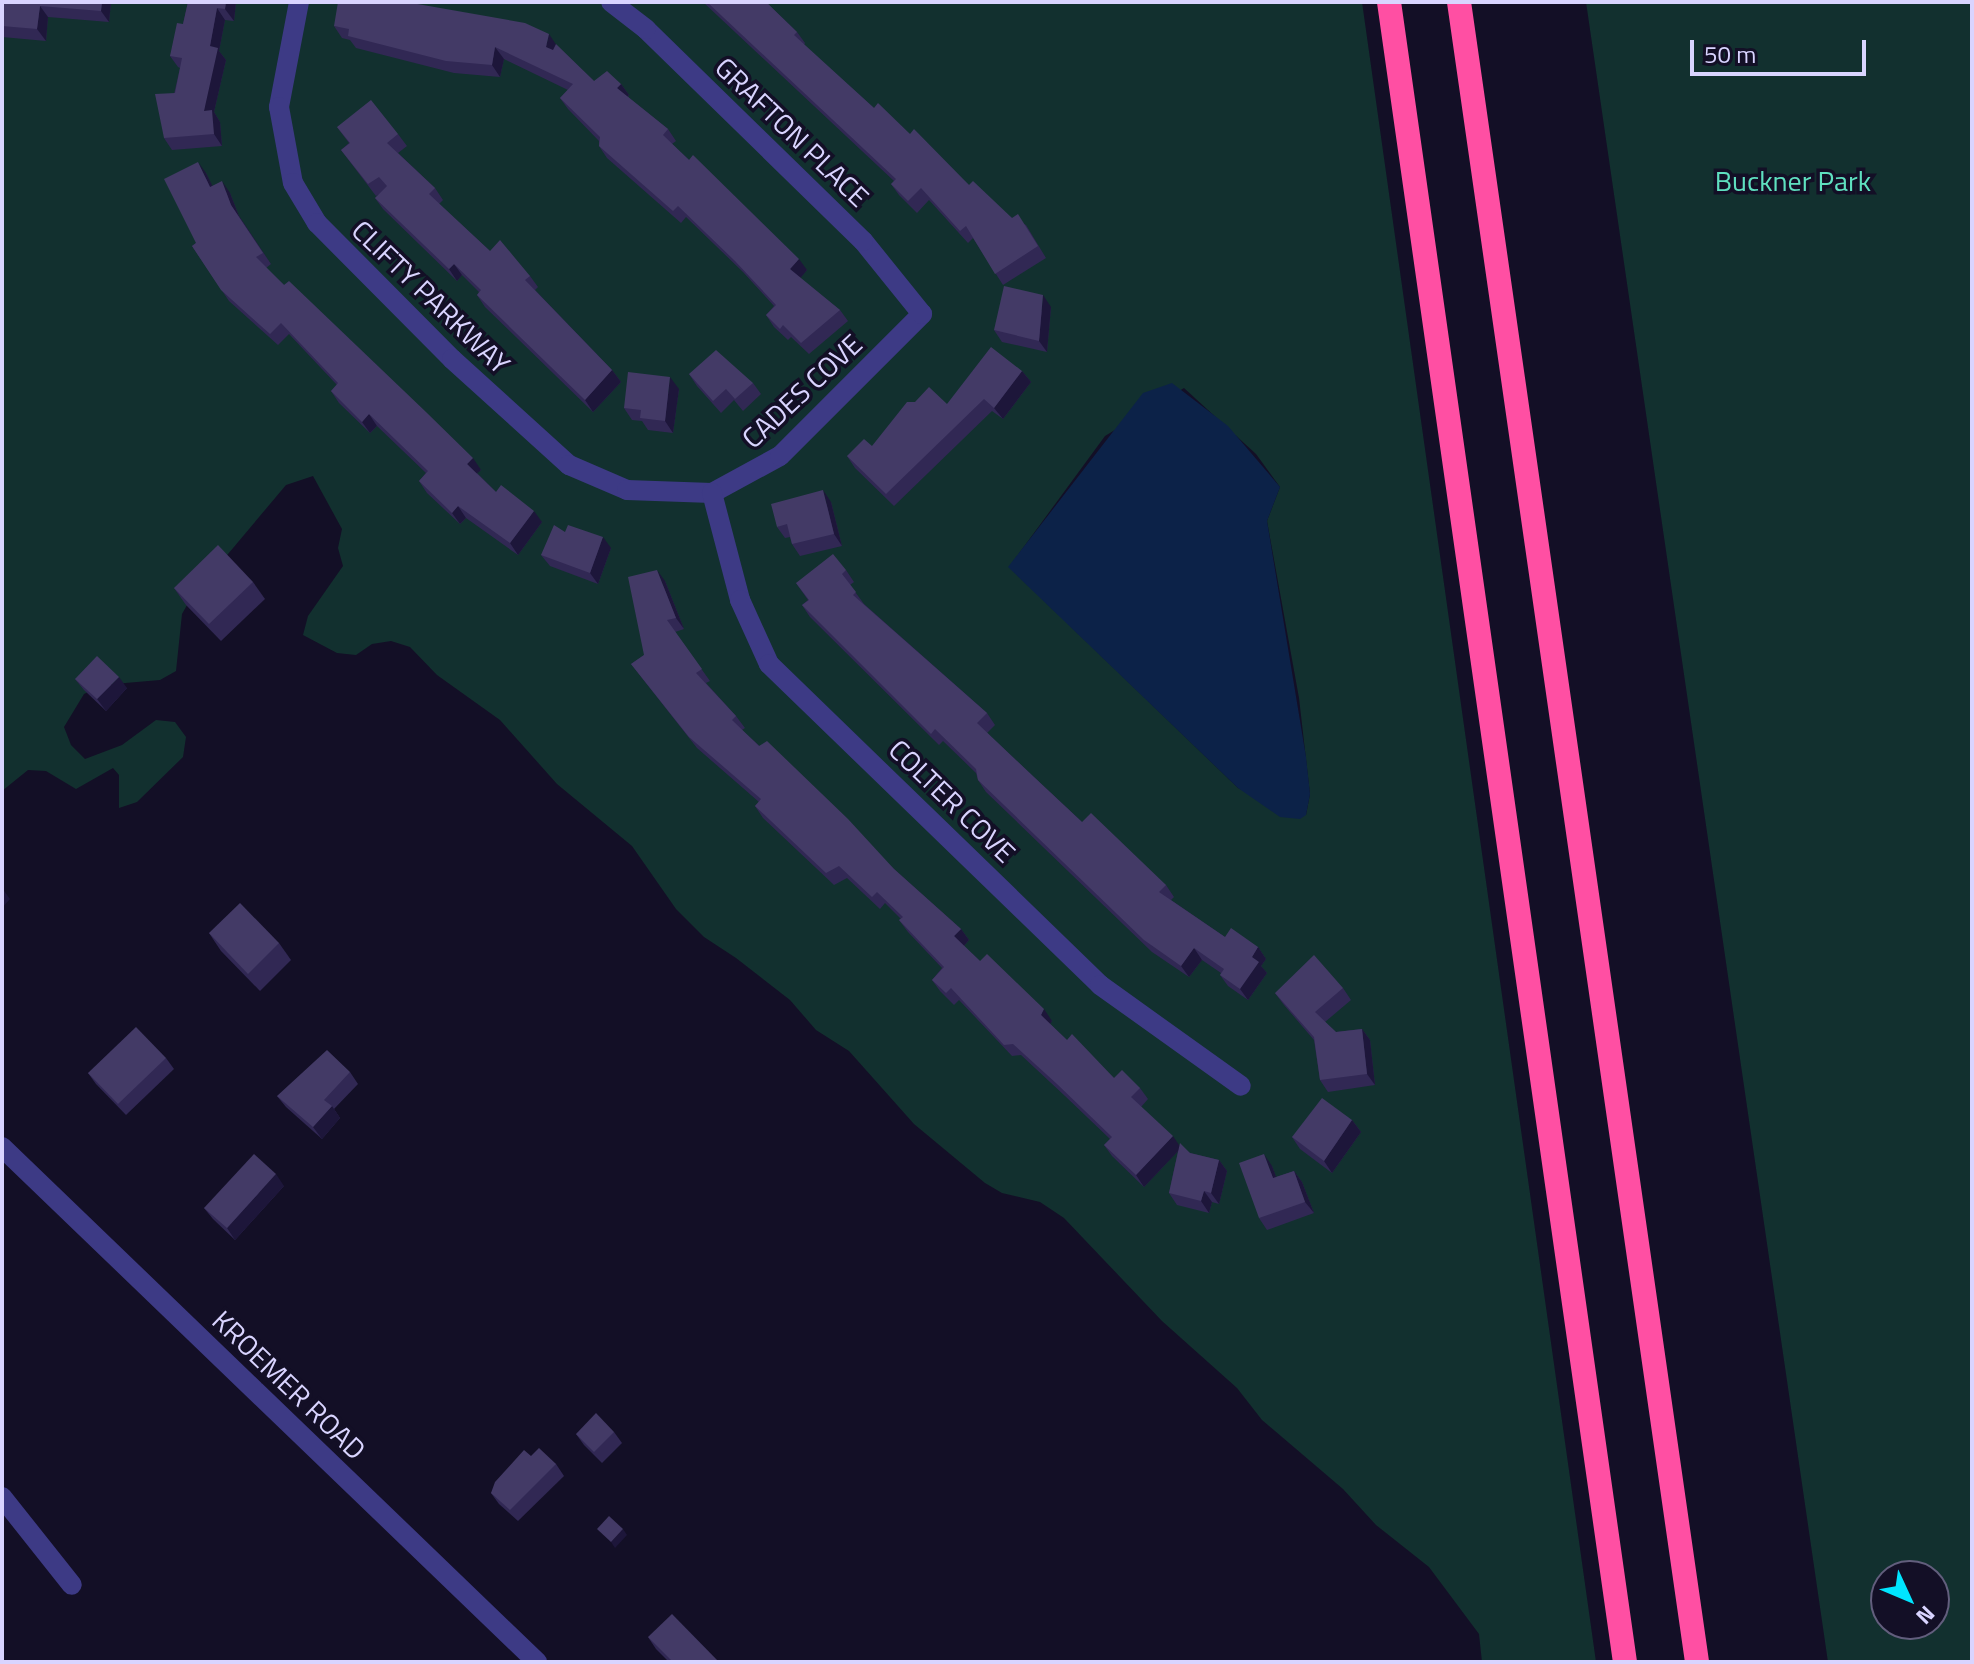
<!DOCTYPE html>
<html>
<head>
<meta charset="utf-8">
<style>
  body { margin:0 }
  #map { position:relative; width:1974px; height:1664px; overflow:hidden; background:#130f26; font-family:"Titillium Web",sans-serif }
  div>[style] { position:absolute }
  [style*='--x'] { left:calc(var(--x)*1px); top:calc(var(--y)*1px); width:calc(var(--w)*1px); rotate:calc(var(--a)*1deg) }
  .green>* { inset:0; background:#12302f }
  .water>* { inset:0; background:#0c2248 }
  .street>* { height:20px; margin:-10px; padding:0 10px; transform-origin:10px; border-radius:10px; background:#3d3a85 }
  .highway>* { height:24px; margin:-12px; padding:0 12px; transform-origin:12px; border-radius:12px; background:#ff4fa3 }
  .wall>* { inset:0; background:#312854 }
  .shaded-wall>* { inset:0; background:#1d163a }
  .building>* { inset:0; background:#433a66 }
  span { translate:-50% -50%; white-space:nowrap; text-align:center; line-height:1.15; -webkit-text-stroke:7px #130f26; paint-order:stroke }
  .street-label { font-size:28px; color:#d9d4ff }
  .park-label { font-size:28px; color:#5fe0c0 }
  .frame { position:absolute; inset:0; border:4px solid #d9d4ff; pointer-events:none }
  .north { position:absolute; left:1870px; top:1560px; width:80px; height:80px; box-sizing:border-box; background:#130f26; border:2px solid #625e7d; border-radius:50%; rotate:134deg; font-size:22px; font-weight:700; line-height:32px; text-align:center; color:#d9d4ff }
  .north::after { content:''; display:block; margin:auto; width:28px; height:36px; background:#00e5ff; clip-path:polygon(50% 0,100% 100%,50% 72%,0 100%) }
  .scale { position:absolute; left:1690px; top:40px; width:176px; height:36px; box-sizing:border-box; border:4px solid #d9d4ff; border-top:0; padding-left:10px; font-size:24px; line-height:28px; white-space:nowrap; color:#d9d4ff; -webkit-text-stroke:6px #130f26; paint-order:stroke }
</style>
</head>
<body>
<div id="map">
  <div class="green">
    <i style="clip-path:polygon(evenodd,2px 2px,1362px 2px,1596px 1662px,1482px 1662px,1479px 1634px,1429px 1567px,1376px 1525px,1343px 1489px,1262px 1420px,1237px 1388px,1162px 1321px,1064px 1218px,1040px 1202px,1002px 1193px,985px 1183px,914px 1124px,849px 1051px,816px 1030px,790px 1000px,736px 958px,704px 937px,676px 909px,632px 846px,557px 784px,500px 720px,437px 675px,410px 647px,391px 641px,372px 644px,356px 655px,337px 653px,303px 635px,308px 616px,343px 566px,338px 548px,342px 529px,313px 476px,286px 485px,191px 598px,182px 614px,176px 671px,160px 680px,102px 685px,84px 694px,64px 727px,71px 745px,85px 759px,122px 745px,156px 720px,175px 722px,186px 737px,183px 757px,137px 802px,119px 808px,119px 775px,113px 768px,76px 789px,46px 771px,28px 770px,2px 791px,2px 2px,1184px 388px,1256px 454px,1280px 487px,1267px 521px,1299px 698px,1310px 794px,1306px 815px,1238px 788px,1009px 567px,1105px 436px,1184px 388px)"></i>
    <i style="clip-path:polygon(evenodd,1586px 2px,1972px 2px,1972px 1662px,1828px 1662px,1586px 2px,1886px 1576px,1934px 1576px,1934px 1624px,1886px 1624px,1886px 1576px)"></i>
  </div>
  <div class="water">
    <i style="clip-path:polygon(1172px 383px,1228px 426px,1280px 487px,1267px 521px,1306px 757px,1310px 794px,1306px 815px,1300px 819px,1280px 817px,1238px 788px,1008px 567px,1143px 393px)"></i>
  </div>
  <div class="street">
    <i style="--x:299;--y:2;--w:107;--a:100.8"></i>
    <i style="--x:279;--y:107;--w:77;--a:79.6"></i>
    <i style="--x:293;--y:183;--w:47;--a:59"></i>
    <i style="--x:317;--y:223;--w:192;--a:45.2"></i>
    <i style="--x:452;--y:359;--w:158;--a:42.2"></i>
    <i style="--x:569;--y:465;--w:63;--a:23.3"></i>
    <i style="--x:627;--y:490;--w:85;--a:2"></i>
    <i style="--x:712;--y:493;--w:77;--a:-28.6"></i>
    <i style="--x:780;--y:456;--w:201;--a:-45"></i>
    <i style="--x:922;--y:314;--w:94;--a:-128.9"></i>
    <i style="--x:863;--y:241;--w:303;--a:-135.7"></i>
    <i style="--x:646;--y:29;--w:44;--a:-142.4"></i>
    <i style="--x:712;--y:493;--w:111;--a:75.3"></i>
    <i style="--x:740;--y:600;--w:70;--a:65.6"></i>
    <i style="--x:769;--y:664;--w:461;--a:44.1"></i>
    <i style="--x:1100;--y:985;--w:173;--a:35.6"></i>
    <i style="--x:2;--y:1147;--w:743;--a:43.91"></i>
    <i style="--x:2;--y:1497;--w:112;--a:51.5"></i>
  </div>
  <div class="highway">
    <i style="--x:1389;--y:2;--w:1677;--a:81.91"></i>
    <i style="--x:1459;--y:2;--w:1677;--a:81.84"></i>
  </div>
  <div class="wall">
    <i style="clip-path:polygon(2px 2px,111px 2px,109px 22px,48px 17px,46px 41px,2px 37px)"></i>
    <i style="clip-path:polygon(188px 2px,236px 2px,234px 21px,225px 20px,219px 51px,226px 60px,214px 112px,220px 122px,222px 146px,172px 150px,164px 138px,180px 68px,178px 67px,170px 56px,183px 24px)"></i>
    <i style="clip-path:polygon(703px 2px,766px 2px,797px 32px,805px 43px,804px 45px,874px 108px,910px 134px,969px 185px,1012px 218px,1026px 225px,1046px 258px,1003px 285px,973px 238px,968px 243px,929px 200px,917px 213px,899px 195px,891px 184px,894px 181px)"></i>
    <i style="clip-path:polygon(334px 26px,556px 45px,594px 81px,621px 84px,629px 95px,628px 97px,668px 129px,676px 141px,672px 144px,807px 270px,800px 278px,840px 310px,848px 321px,809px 354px,791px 337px,788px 340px,774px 327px,766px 315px,774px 306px,743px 272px,686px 217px,681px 223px,607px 158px,599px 146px,599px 141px,568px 109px,560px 98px,568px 90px,504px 59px,500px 77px,454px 73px,356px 48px,350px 40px,342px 38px)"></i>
    <i style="clip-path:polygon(337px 127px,398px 134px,407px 146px,398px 153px,435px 188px,443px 200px,439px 204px,490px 251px,530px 276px,538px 287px,535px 290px,612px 370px,621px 382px,593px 412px,485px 307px,477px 295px,479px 292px,462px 275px,457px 281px,383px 209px,375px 198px,379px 194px,376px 196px,341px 150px,349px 143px)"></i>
    <i style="clip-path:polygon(206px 173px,212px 186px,230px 193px,239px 216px,271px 264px,266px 268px,481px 470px,477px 473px,496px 492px,542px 522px,518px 555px,466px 518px,460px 524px,427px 493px,419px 481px,426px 473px,377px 426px,370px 433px,339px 403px,331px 391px,337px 385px,289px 334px,278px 345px,229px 301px,192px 246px,196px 243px)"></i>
    <i style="clip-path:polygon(1051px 307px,1047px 352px,1002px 342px,994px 330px)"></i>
    <i style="clip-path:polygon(1022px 371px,1031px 382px,1003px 419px,992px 411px,894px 506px,855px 468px,847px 456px,872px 446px,947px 404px)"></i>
    <i style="clip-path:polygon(689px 374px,753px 383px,761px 394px,743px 411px,734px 400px,721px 413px,697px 386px)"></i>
    <i style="clip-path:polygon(679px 389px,673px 433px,648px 430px,642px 421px,632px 420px,624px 408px)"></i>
    <i style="clip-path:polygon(831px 502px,842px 546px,800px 556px,792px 544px,790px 537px,785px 538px,777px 527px)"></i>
    <i style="clip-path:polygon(565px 532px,611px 548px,598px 584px,550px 566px,541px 555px)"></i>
    <i style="clip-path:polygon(846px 570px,854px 582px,850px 585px,864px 604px,987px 713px,995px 725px,987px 733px,1082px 822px,1166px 885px,1174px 897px,1171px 900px,1225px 937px,1258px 947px,1266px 959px,1261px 966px,1267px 973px,1248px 1000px,1228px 986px,1220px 975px,1221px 973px,1202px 960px,1189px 977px,1152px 952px,986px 792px,978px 780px,976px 773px,943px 741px,939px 745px,810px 617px,802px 605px,808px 600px,796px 583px)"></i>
    <i style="clip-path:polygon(665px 581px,684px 629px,675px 632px,710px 681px,706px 683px,736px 716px,745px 728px,742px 730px,894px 869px,961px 929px,969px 940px,964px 946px,980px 961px,1052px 1021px,1050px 1024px,1067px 1040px,1114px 1078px,1140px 1088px,1148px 1099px,1141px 1107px,1179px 1146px,1190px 1153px,1219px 1160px,1227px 1171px,1219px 1204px,1212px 1202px,1209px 1213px,1177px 1205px,1169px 1193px,1178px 1151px,1144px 1187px,1112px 1156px,1104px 1145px,1110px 1139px,1065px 1096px,1021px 1055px,1012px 1056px,959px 1000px,954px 1005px,940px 991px,932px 980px,942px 968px,908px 932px,899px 920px,901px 919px,885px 903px,880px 909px,847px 878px,834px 885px,763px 818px,755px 806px,759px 802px,697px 748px,631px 664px,644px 655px)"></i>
    <i style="clip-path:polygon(253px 582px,265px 599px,221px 641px,186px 605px,174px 588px)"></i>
    <i style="clip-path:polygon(75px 679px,127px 688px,106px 711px,84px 690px)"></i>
    <i style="clip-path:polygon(209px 933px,279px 943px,291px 960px,260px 991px,221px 951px)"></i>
    <i style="clip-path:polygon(1343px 988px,1351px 1000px,1325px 1022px,1336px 1032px,1362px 1029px,1370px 1040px,1375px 1085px,1328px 1092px,1320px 1080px,1314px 1040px,1284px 1005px,1275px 993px)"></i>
    <i style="clip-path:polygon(166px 1058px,174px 1069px,126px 1115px,96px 1084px,88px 1073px)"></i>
    <i style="clip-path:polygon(350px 1072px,358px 1084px,334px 1109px,340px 1118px,322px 1139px,286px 1107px,277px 1096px)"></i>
    <i style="clip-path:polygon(1352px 1120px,1361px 1132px,1332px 1173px,1300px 1149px,1292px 1137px)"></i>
    <i style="clip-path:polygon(1272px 1166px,1276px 1177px,1294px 1171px,1302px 1182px,1314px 1213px,1267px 1230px,1259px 1218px)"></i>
    <i style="clip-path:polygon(284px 1186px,235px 1240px,213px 1219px,204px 1208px)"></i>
    <i style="clip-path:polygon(614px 1432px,622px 1443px,602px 1463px,584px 1445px,576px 1434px)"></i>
    <i style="clip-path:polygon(531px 1456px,556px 1464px,564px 1476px,518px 1521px,499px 1504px,491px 1493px)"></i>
    <i style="clip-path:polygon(648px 1637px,719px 1662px,669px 1662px,656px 1649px)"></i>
  </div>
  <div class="shaded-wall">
    <i style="clip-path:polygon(102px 2px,111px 2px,109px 22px,101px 11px)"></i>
    <i style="clip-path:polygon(226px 2px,236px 2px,234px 21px,225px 9px)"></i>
    <i style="clip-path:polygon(40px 6px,48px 17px,46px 41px,37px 29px)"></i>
    <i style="clip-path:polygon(217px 8px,225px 20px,219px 51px,226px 60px,214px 112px,220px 122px,222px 146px,214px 134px,204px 111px,210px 46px)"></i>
    <i style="clip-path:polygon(549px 34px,557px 46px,554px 58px,546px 47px)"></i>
    <i style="clip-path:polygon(495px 47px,504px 59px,500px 77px,492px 65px)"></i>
    <i style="clip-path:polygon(621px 84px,629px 95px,625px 100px,617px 88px)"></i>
    <i style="clip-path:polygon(198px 162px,206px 173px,219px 199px,210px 187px)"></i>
    <i style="clip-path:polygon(222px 181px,230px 193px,239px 216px,271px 264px,231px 205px)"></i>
    <i style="clip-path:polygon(799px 259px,807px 270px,798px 281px,790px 269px)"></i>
    <i style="clip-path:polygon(454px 264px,462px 275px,457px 281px,449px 269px)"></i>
    <i style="clip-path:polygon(1043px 295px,1051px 307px,1047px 352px,1039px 341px)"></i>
    <i style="clip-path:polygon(612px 370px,621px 382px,593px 412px,585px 400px)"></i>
    <i style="clip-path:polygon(1022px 371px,1031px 382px,1003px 419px,994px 408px)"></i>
    <i style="clip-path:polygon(670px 377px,679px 389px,673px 433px,665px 421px)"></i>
    <i style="clip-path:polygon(369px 414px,377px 426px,370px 433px,362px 422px)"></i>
    <i style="clip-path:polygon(473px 458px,481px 470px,475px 475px,467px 464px)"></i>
    <i style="clip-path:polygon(823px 490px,831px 502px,842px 546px,834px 534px)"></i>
    <i style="clip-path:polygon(458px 506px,466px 518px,460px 524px,452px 513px)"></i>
    <i style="clip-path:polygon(534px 511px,542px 522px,518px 555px,510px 543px)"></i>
    <i style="clip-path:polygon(603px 537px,611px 548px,598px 584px,590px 573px)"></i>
    <i style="clip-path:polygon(657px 570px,665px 581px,684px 629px,676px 618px)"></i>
    <i style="clip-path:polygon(119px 677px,127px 688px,106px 711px,97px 699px)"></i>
    <i style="clip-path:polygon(2px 888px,10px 899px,2px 908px)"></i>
    <i style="clip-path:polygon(961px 929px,969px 940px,962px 948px,954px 936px)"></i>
    <i style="clip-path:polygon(1258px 947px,1266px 959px,1261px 966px,1267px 973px,1248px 1000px,1240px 989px,1252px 957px)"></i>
    <i style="clip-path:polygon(1194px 948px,1202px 960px,1189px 977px,1181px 966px)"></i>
    <i style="clip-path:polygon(1044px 1009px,1052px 1021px,1049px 1026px,1041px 1015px)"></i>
    <i style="clip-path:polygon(1362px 1029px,1370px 1040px,1375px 1085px,1367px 1074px)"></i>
    <i style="clip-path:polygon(332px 1106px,340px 1118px,322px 1139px,313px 1127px)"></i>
    <i style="clip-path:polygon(1352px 1120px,1361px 1132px,1332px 1173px,1324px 1161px)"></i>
    <i style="clip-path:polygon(1173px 1136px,1181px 1148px,1144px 1187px,1136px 1175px)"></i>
    <i style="clip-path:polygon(1264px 1154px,1272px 1166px,1281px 1190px,1273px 1178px)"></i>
    <i style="clip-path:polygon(1219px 1160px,1227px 1171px,1219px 1204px,1211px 1193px)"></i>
    <i style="clip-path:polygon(1294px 1171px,1302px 1182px,1314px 1213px,1305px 1202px)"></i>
    <i style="clip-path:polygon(276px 1174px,284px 1186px,235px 1240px,227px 1228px)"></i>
    <i style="clip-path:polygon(1204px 1191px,1212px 1202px,1209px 1213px,1201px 1201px)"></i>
    <i style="clip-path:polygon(623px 1529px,627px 1535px,615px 1548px,611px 1542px)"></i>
  </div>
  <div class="building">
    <i style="clip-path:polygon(2px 2px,102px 2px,101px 11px,40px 6px,37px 29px,2px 26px)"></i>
    <i style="clip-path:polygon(188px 2px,226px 2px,225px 9px,217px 8px,210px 46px,218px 48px,204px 111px,212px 110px,214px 134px,164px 138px,155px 94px,175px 93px,182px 58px,170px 56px,177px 23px,183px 24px)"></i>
    <i style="clip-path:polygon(338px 2px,346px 3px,346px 2px,406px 2px,525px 23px,549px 34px,546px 47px,553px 50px,556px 44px,594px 81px,607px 71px,621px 84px,617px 88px,668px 129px,663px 135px,689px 160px,693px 155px,799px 259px,790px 269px,840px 310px,801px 343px,783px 325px,780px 329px,766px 315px,776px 305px,735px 261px,678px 206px,673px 211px,599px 146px,600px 137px,560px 98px,573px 84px,495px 47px,492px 65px,446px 61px,348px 36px,349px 29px,334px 26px)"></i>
    <i style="clip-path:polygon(707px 2px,766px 2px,797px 32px,794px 35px,874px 108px,878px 103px,910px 134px,914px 129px,969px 185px,973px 181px,1012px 218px,1018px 214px,1038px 246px,995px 274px,966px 226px,960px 231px,921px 188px,908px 201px,891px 184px,896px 179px)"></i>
    <i style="clip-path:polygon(371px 100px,398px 134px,387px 143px,435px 188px,429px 194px,490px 251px,500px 240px,530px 276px,525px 280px,612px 370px,585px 400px,477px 295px,481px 290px,454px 264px,449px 269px,375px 198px,387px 186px,379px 177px,368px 184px,341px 150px,350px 143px,337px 127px)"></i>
    <i style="clip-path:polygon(198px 162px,210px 187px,222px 181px,231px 205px,263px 253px,256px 257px,284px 285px,289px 281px,426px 412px,473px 458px,467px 464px,496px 492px,501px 485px,534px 511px,510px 543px,458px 506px,452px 513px,419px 481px,428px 471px,369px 414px,362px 422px,331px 391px,338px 383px,281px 323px,270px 334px,221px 290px,192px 246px,196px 243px,164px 179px)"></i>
    <i style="clip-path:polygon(1004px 286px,1043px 295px,1039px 341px,994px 330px)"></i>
    <i style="clip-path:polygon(991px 347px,1022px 371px,994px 408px,984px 399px,886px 494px,847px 456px,864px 439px,872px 446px,907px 402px,915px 402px,929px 387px,947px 404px)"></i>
    <i style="clip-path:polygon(716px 350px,753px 383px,735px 399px,726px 389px,713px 401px,689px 374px)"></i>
    <i style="clip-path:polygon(628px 372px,670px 377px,665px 421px,640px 418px,641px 410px,624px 408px)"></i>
    <i style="clip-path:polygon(823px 490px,834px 534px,792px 544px,787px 524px,777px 527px,771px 504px)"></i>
    <i style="clip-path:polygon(554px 525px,565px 532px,568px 525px,603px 537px,590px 573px,541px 555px)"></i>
    <i style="clip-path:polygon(218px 545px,253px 582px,209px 624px,174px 588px)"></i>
    <i style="clip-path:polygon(833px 554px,846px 570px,842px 574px,856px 592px,853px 595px,987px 713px,977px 723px,1035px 778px,1082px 822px,1091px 813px,1166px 885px,1159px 892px,1225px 937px,1231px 928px,1258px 947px,1252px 957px,1259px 962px,1240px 989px,1220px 975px,1224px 969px,1194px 948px,1181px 966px,1144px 940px,978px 780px,976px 769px,935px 729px,931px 734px,802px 605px,809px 600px,796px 583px)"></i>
    <i style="clip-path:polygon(657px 570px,676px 618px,667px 620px,702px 669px,696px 673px,736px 716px,732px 720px,759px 746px,767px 741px,848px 819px,894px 869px,961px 929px,954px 936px,980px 961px,987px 954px,1044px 1009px,1041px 1015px,1067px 1040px,1072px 1034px,1114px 1078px,1122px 1070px,1140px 1088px,1131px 1097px,1173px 1136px,1136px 1175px,1104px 1145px,1112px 1137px,1057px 1084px,1013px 1044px,1004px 1045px,951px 988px,946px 993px,932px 980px,944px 967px,899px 920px,903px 917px,877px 892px,872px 897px,839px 866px,826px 873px,755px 806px,761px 799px,689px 737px,631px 664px,644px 655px,628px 577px)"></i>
    <i style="clip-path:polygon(97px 656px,119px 677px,97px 699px,75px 679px)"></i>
    <i style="clip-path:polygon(240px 903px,279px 943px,248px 974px,209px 933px)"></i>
    <i style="clip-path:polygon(1314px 955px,1343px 988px,1315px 1012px,1336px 1032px,1362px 1029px,1367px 1074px,1320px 1080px,1314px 1037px,1275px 993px)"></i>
    <i style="clip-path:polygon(136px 1027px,166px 1058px,118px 1104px,88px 1073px)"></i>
    <i style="clip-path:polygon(327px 1050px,350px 1072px,324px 1100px,332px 1106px,313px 1127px,277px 1096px)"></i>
    <i style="clip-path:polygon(1322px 1098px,1352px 1120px,1324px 1161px,1292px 1137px)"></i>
    <i style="clip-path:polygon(1180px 1143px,1190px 1153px,1219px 1160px,1211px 1193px,1204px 1191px,1201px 1201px,1169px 1193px)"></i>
    <i style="clip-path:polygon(254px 1154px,276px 1174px,227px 1228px,204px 1208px)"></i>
    <i style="clip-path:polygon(1264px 1154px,1273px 1178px,1294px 1171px,1305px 1202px,1259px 1218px,1239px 1163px)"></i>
    <i style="clip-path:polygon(596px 1413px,614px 1432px,594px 1452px,576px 1434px)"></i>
    <i style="clip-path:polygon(539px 1448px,556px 1464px,510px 1510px,491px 1493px,495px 1482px,524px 1450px,531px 1456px)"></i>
    <i style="clip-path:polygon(609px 1516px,623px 1529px,611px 1542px,597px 1529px)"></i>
    <i style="clip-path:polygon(672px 1614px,719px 1662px,673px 1662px,648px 1637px)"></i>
  </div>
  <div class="street-label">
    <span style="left:792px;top:132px;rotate:44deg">GRAFTON PLACE</span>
    <span style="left:431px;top:297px;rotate:44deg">CLIFTY PARKWAY</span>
    <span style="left:802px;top:391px;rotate:-43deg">CADES COVE</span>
    <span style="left:952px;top:801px;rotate:44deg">COLTER COVE</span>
    <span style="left:289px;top:1385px;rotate:44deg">KROEMER ROAD</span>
  </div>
  <div class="park-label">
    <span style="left:1793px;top:181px">Buckner Park</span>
  </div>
  <div class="frame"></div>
  <div class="north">N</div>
  <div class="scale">50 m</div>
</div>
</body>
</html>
